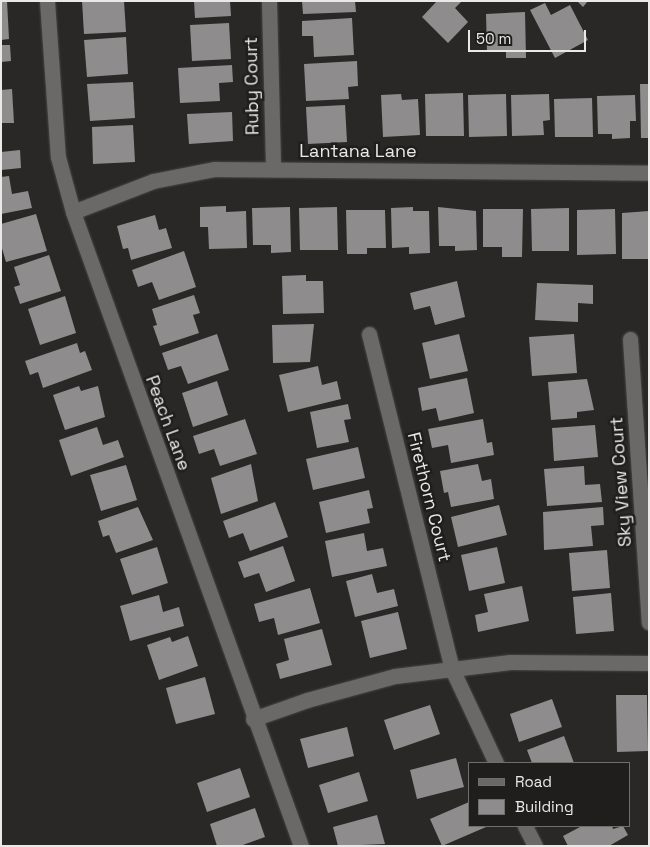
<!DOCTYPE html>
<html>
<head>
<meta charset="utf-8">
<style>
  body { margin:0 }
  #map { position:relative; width:650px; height:847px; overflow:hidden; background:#2a2826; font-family:"Space Grotesk",sans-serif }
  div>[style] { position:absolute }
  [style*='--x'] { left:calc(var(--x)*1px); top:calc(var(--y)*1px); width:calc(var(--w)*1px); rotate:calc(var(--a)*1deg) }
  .building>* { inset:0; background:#8f8c8e }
  .roads { filter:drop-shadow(0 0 1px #464543) drop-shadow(0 0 1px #464543) }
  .minor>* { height:15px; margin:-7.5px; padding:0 7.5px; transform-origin:7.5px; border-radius:7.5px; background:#6b6967 }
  span { translate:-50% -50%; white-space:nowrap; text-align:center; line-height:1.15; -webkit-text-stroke:5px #201e1d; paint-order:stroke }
  .street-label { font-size:18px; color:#eae9e7 }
  .frame { position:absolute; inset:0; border:2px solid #eae9e7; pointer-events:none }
  .legend { position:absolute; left:468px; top:762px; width:162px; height:65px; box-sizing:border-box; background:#201e1d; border:1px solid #716f6e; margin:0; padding:6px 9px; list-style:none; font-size:15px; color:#eae9e7 }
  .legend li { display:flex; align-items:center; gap:10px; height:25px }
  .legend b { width:25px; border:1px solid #716f6e }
  .scale { position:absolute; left:468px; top:30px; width:118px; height:22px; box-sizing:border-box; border:2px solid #eae9e7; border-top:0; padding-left:6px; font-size:15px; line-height:18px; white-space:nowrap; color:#eae9e7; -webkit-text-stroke:4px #201e1d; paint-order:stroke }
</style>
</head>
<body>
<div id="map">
  <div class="building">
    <i style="clip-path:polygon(7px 1px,9px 39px,1px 40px,1px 2px)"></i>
    <i style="clip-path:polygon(82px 1px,124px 1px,126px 32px,84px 34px)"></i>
    <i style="clip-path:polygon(194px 1px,230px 1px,231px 16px,195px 18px)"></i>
    <i style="clip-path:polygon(302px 1px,355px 1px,356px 12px,303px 14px)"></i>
    <i style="clip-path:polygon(437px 1px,462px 1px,455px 8px,468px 22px,448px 43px,422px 17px)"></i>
    <i style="clip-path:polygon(577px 1px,588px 1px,583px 7px)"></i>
    <i style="clip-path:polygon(545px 3px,551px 15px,570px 5px,588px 40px,555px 58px,530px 10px)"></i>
    <i style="clip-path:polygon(525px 12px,526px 58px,506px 58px,506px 50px,487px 51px,486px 14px)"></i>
    <i style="clip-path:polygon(352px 18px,354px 55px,314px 57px,313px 36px,302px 36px,302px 21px)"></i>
    <i style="clip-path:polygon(229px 23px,231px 59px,192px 61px,190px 25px)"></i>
    <i style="clip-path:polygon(126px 37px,128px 74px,87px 77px,84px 40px)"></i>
    <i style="clip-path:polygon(1px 45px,10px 45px,11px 61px,1px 62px)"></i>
    <i style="clip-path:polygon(357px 61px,358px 86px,348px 87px,349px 99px,306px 101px,304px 64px)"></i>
    <i style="clip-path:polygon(232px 65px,233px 82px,219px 83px,220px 101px,180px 103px,178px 68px)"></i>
    <i style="clip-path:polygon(133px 82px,135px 118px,90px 121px,87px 84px)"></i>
    <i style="clip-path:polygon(640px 84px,649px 84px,649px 138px,641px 138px)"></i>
    <i style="clip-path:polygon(12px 89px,14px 123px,1px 123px,1px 90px)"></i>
    <i style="clip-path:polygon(463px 93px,464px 136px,426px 136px,425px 94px)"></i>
    <i style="clip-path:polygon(401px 94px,402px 100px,418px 99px,420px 135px,383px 137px,381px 95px)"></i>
    <i style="clip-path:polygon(506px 94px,507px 136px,469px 137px,468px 95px)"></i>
    <i style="clip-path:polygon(549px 94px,550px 120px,543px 121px,544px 135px,512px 136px,511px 95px)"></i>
    <i style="clip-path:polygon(635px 95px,636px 121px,630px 121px,630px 138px,612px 139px,612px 134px,598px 134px,597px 96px)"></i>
    <i style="clip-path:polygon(592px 98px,593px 137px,555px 137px,554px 99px)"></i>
    <i style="clip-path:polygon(345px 105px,347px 142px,308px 144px,306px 107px)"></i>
    <i style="clip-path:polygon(232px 112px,233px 141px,189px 144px,187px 114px)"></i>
    <i style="clip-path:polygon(133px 125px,135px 162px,93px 164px,92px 127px)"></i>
    <i style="clip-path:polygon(20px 150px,21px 168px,1px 170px,1px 152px)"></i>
    <i style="clip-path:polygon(9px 176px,12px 194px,28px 191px,32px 208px,1px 214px,1px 177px)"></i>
    <i style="clip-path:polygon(226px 206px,226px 212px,246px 211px,247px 248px,209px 249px,208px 227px,200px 227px,200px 207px)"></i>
    <i style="clip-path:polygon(290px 207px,291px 252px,271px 253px,271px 245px,253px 245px,252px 208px)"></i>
    <i style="clip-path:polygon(337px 207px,338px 250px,300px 250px,299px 208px)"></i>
    <i style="clip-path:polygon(413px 207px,413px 211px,429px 211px,430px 253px,409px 254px,409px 247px,392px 248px,391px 208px)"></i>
    <i style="clip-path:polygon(438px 207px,476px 211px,477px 250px,455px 251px,455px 246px,439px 246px)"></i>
    <i style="clip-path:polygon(569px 208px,569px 251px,532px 251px,531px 209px)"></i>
    <i style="clip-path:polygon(483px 209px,523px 209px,522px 257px,502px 257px,502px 247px,483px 247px)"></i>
    <i style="clip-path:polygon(615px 209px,616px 254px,577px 255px,577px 210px)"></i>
    <i style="clip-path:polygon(346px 210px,385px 210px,386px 248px,367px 248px,367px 254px,347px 254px)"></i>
    <i style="clip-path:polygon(649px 211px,649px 259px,622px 259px,622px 213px)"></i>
    <i style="clip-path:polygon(36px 214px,47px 251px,6px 262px,1px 245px,1px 224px)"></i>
    <i style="clip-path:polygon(155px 215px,159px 230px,166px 228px,172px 248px,131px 260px,128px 248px,123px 249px,117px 226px)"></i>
    <i style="clip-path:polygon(184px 251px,196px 287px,159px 300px,152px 282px,138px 287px,132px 270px)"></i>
    <i style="clip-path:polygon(49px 255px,61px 291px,20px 304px,14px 287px,20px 285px,14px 267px)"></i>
    <i style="clip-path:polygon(306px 275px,306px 281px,323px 281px,324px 313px,283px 314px,282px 276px)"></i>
    <i style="clip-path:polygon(457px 281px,465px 317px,435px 325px,430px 306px,414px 310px,410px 293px)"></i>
    <i style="clip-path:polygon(537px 283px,593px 285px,593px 304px,578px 303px,578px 322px,535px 320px)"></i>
    <i style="clip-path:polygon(194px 295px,200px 313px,193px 315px,199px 333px,160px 346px,153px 326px,157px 325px,152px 309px)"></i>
    <i style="clip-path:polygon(65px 296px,76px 333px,40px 345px,28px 309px)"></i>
    <i style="clip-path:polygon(314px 324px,310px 362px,273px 363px,272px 325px)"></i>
    <i style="clip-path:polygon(217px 334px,229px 370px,188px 384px,181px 366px,168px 370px,162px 353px)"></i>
    <i style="clip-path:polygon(459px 334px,468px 371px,430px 379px,422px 343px)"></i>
    <i style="clip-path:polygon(574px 334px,577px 373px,532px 376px,529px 337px)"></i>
    <i style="clip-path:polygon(77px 343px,80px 353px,85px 351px,92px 370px,43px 388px,38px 372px,30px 375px,25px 361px)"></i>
    <i style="clip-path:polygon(318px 366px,322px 385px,337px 381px,341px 399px,288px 412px,279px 375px)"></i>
    <i style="clip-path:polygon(467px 378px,474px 413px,439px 421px,436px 408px,422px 411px,418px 388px)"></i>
    <i style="clip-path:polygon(587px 379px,594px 410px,577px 412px,577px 418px,551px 420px,548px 382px)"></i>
    <i style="clip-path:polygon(217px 381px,228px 415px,193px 427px,182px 393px)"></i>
    <i style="clip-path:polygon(79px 386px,81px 391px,98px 386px,105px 417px,65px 430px,53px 395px)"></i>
    <i style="clip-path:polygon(348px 404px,351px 419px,344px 420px,349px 442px,317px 448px,310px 412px)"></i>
    <i style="clip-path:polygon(245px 419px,257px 454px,220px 466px,214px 449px,199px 454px,193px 436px)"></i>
    <i style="clip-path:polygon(483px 419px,487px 443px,492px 442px,494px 455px,451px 463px,448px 445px,432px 448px,428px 429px)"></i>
    <i style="clip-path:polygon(595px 425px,598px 457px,554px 461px,552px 428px)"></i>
    <i style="clip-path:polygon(97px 427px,103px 445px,118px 440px,124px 457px,71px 476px,59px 440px)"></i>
    <i style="clip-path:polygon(358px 447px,365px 478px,313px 490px,306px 459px)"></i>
    <i style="clip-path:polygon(251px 464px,258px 501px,221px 514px,211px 478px)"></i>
    <i style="clip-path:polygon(478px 464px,482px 481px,491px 479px,494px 499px,451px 507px,448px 492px,444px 493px,440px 471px)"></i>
    <i style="clip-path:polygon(126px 465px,137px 500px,101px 511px,90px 475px)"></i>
    <i style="clip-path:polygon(584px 466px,585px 485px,600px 484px,602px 502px,547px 506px,544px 469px)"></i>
    <i style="clip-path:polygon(369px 490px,373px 508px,367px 509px,370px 523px,326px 533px,319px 502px)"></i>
    <i style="clip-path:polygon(275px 502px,288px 537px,250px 551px,243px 533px,229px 538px,223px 521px)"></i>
    <i style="clip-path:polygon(499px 505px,507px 535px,458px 547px,451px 517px)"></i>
    <i style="clip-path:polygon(138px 507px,153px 540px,116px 553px,109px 535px,103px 537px,98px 521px)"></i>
    <i style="clip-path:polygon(603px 507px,604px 525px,591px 526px,593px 546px,544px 550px,543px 512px)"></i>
    <i style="clip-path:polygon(364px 533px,367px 551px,383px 548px,387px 566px,332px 577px,325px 541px)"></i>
    <i style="clip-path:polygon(283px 546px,295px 581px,266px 592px,259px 573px,244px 578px,238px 562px)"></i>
    <i style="clip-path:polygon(157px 547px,168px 583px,132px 595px,120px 559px)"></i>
    <i style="clip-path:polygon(497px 547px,505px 583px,469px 591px,461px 555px)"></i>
    <i style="clip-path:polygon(607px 550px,610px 588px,572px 591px,569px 553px)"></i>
    <i style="clip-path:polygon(372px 574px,377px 593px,394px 589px,398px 606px,355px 617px,346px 581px)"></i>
    <i style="clip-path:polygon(522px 586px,529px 621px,478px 632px,475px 615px,488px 612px,484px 594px)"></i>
    <i style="clip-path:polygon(310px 588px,320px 623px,278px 635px,274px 618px,259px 622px,254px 604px)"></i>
    <i style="clip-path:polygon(611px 593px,614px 631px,576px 634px,573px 597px)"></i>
    <i style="clip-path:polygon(159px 595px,163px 612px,179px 607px,184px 626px,130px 641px,120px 606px)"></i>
    <i style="clip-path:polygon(398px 612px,407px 649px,370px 658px,361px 621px)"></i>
    <i style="clip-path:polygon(322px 629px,332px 665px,280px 679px,276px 664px,289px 660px,284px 639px)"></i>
    <i style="clip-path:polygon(188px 636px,198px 666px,159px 680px,147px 645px,170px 637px,172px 642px)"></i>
    <i style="clip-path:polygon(205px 677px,215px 714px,176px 724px,166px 688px)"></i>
    <i style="clip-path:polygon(616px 695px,647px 695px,648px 751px,617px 752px)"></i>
    <i style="clip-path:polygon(552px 699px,562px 727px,519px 742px,510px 714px)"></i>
    <i style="clip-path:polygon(430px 705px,440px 734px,394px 750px,384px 720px)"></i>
    <i style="clip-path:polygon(347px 727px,354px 756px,308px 768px,300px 739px)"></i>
    <i style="clip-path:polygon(564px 736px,574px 763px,532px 763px,527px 750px)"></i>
    <i style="clip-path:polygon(456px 758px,464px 787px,417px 799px,410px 770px)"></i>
    <i style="clip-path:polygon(240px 768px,250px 797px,207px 812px,197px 783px)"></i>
    <i style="clip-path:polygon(359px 772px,368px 801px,328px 813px,319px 785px)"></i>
    <i style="clip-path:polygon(469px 802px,469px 826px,486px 827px,442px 846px,430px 819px)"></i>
    <i style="clip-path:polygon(255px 808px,265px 837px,240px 846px,217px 846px,210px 824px)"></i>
    <i style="clip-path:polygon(377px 815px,385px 844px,338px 846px,333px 827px)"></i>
    <i style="clip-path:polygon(582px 826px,612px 826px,613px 829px,623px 826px,628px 835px,609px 846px,568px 846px,563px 836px)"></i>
  </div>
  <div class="roads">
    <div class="minor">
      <i style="--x:47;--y:1;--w:156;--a:86"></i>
      <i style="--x:58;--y:157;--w:57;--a:74.7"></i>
      <i style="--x:73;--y:212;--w:674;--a:70.22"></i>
      <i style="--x:269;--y:1;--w:168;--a:88.6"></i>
      <i style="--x:73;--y:212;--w:86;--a:-21.2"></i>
      <i style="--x:153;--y:181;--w:63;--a:-11"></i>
      <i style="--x:215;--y:169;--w:434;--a:0.5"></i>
      <i style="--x:369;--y:334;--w:345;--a:76.1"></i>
      <i style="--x:452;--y:669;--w:104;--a:64.9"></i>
      <i style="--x:630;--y:339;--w:284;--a:86.2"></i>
      <i style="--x:253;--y:719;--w:57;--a:-19.4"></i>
      <i style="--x:307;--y:700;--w:91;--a:-15.3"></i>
      <i style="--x:395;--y:676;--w:116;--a:-6.9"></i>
      <i style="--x:510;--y:662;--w:139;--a:0.4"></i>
      <i style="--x:525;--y:826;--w:22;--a:63"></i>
    </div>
  </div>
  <div class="street-label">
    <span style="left:252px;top:86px;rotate:-91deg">Ruby Court</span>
    <span style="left:358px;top:151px">Lantana Lane</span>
    <span style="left:168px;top:423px;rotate:70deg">Peach Lane</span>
    <span style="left:621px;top:482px;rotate:-94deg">Sky View Court</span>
    <span style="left:429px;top:497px;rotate:76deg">Firethorn Court</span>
  </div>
  <div class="frame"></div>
  <ul class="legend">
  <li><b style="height:6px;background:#6b6967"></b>Road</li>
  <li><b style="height:14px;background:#8f8c8e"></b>Building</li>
  </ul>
  <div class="scale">50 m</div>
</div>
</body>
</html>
